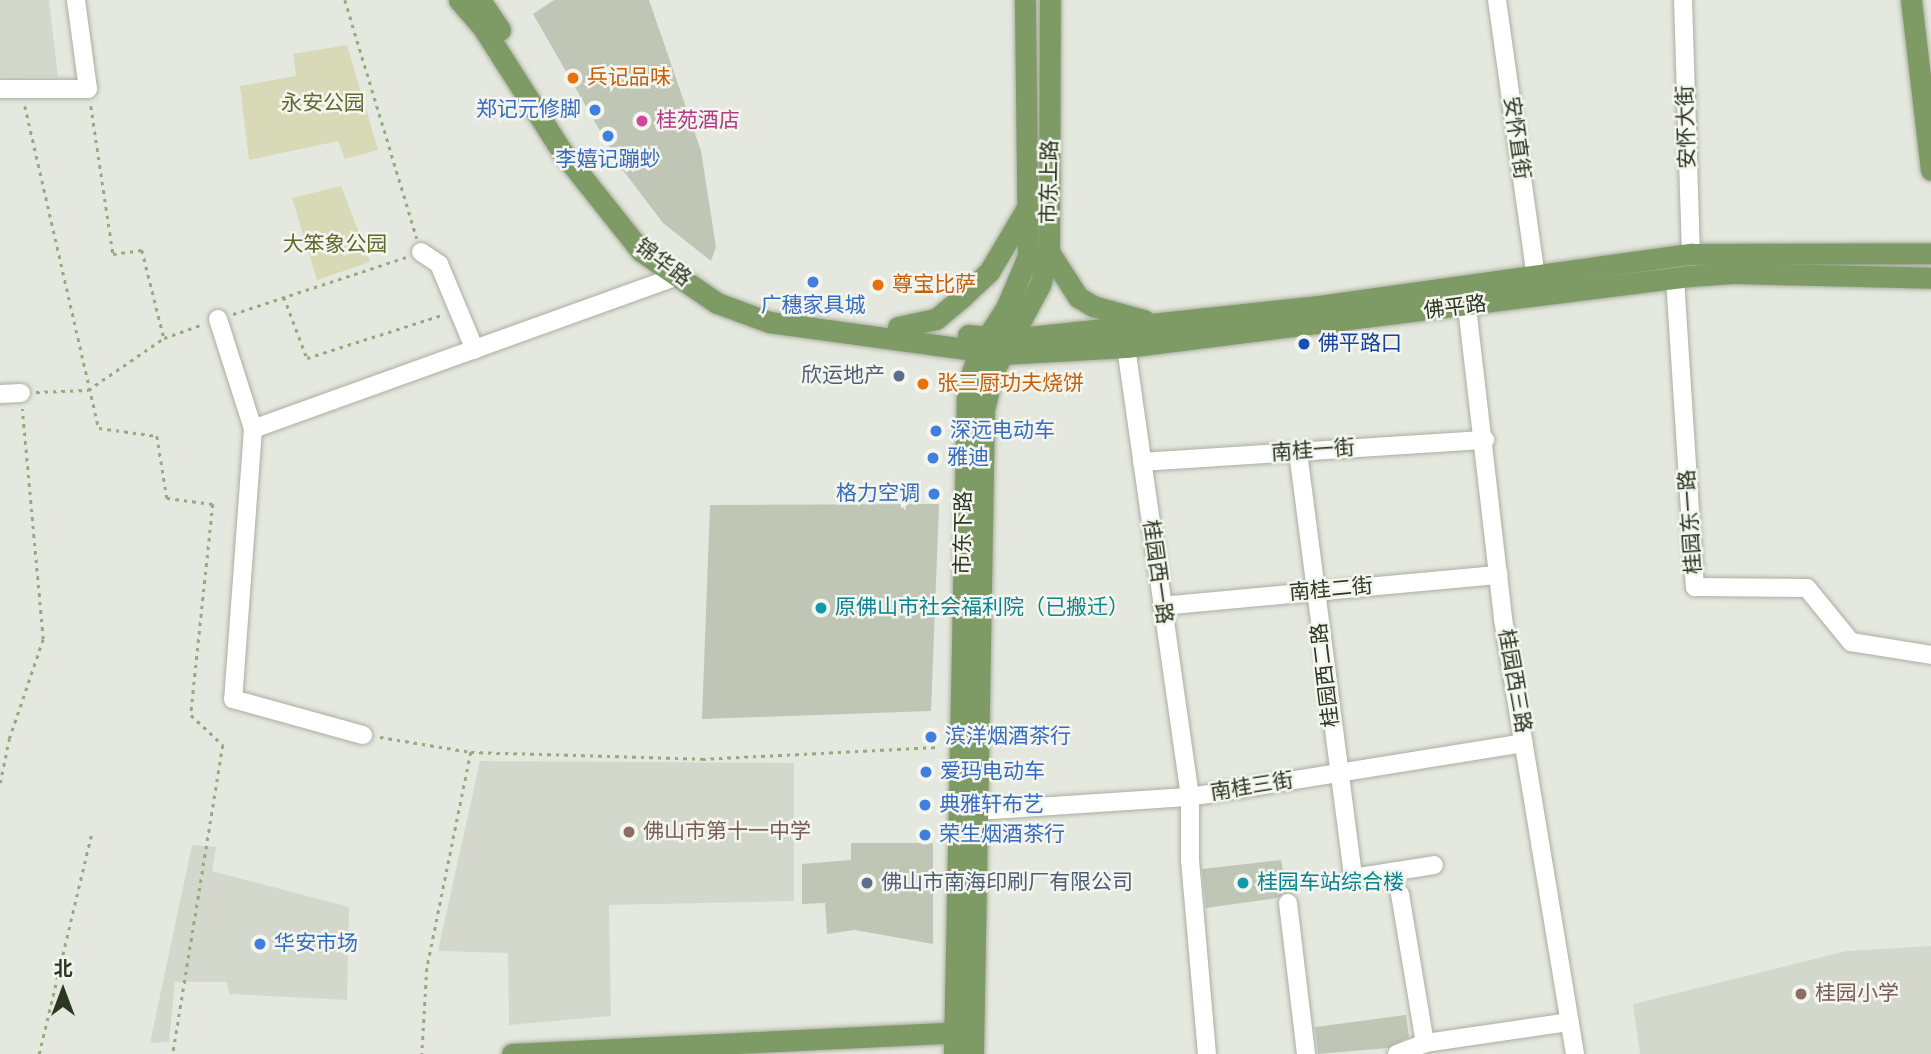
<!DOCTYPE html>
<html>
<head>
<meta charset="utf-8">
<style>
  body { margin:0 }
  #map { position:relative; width:1931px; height:1054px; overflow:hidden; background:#e5e8de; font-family:"Sofia Sans Condensed","Noto Sans SC",sans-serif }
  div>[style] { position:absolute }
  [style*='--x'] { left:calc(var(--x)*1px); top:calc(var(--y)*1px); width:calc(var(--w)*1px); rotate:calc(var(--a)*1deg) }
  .built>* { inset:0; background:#d4d8cc }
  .green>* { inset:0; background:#d7d9b7 }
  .building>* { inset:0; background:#c0c6b6 }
  .path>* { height:2.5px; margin-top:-1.25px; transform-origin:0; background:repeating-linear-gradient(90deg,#96aa80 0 3.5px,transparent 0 8.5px) }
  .roads { filter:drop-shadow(0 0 2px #a9afa1) drop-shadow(0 0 2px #a9afa1) }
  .minor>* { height:18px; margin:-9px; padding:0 9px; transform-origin:9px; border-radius:9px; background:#fff }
  .major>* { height:21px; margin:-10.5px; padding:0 10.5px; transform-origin:10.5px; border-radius:10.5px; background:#7e9b65 }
  .dots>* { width:19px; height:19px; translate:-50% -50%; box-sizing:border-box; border:4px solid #f3f5ee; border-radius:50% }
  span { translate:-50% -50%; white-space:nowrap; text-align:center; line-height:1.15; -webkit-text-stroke:5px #f3f5ee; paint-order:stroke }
  .food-label { font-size:21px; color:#c56008 }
  .left { translate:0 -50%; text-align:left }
  .park-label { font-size:21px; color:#606a2d }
  .shop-label { font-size:21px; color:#366cbe }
  .right { translate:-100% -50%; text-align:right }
  .hotel-label { font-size:21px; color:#b23c85 }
  .street-label { font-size:21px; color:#2b3720 }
  .transit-label { font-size:21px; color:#164399 }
  .service-label { font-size:21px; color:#4e5e75 }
  .culture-label { font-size:21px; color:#0d838f }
  .education-label { font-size:21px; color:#785e54 }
  .north { position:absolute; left:28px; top:956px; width:70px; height:70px; -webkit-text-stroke:5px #f3f5ee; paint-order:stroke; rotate:0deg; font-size:19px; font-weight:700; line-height:28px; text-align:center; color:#2b3720 }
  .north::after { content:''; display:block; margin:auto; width:24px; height:32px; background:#2b3720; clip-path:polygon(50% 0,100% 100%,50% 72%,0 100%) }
</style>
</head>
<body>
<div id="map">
  <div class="built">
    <i style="clip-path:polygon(0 0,49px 0,58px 77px,0 76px)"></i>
    <i style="clip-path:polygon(480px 761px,794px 763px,794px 901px,609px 905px,611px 1016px,509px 1025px,508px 953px,438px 951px)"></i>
    <i style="clip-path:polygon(192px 845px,216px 847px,212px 871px,349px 907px,347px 1000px,229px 994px,227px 982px,175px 982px,169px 1042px,150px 1043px)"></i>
    <i style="clip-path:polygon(1931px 946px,1931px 1054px,1640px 1054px,1633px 1004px,1847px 951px)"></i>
  </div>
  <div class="green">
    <i style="clip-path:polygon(347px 45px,378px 150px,345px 159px,338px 141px,249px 160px,240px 86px,296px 76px,293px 54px)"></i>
    <i style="clip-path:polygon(341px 186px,370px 262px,317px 280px,292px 198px)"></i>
  </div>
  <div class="building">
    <i style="clip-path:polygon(554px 0,649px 0,701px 151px,716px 247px,711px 261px,663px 223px,622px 169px,533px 14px)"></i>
    <i style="clip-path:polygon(939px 504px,931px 711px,702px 719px,710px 505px)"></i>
    <i style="clip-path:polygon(851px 843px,933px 843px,933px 944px,855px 930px,827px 934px,825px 903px,802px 904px,802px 864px,851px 860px)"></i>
    <i style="clip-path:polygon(1281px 860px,1287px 892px,1278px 898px,1206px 908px,1202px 869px)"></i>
    <i style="clip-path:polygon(1406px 1015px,1409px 1037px,1388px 1048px,1318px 1054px,1315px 1027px)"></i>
  </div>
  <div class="path">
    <i style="--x:345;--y:0;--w:249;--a:73.2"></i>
    <i style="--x:25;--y:106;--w:330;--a:77.1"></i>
    <i style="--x:99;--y:428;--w:59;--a:7.9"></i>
    <i style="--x:157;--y:436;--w:63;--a:80.8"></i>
    <i style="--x:167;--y:498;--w:46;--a:7.4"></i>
    <i style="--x:213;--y:504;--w:212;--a:96"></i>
    <i style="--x:191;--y:715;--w:44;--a:43.2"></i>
    <i style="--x:223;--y:745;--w:313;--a:99.2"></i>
    <i style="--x:91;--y:106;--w:150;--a:81.5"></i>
    <i style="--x:113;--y:254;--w:29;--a:-8"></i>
    <i style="--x:142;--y:250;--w:91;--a:76"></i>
    <i style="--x:284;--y:297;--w:65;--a:69.3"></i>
    <i style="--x:307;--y:358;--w:142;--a:-17.7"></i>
    <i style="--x:233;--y:314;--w:182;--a:-18.2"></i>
    <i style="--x:36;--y:392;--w:52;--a:-2.2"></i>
    <i style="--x:88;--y:390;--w:92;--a:-34.4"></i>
    <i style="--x:164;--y:338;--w:41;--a:-19.7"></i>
    <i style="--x:380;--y:737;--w:92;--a:9.4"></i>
    <i style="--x:471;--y:752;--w:220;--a:101.5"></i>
    <i style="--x:427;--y:968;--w:86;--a:93.3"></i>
    <i style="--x:471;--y:752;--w:231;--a:1.7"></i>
    <i style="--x:702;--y:759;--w:235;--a:-2.9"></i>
    <i style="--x:0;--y:783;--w:45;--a:-78.4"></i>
    <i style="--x:9;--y:739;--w:106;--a:-71.2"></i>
    <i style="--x:43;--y:639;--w:231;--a:-95.2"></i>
    <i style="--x:39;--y:1054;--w:225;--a:-76.6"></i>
  </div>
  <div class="roads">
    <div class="minor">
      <i style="--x:1497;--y:0;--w:279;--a:82"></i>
      <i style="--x:1683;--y:0;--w:254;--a:88.2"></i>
      <i style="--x:0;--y:89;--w:88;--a:0"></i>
      <i style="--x:88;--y:89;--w:90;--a:-97.7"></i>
      <i style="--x:421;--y:252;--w:22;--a:34"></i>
      <i style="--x:439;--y:264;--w:93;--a:67.3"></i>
      <i style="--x:1675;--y:279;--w:309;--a:86.3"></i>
      <i style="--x:1695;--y:587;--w:112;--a:0.5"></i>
      <i style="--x:1807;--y:588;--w:70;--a:50.8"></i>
      <i style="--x:1851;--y:642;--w:81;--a:9.2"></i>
      <i style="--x:1467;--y:307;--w:314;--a:83.4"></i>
      <i style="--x:1503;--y:619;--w:441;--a:80.6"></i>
      <i style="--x:218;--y:319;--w:115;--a:72.3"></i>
      <i style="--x:253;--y:429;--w:271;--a:94.2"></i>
      <i style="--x:233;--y:699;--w:135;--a:15.5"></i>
      <i style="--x:1126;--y:347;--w:455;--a:81.9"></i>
      <i style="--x:1190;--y:797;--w:63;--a:90"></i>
      <i style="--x:1190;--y:860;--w:195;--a:85"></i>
      <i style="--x:0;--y:394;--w:21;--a:-3"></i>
      <i style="--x:253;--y:429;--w:452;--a:-19.8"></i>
      <i style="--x:1298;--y:452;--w:430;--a:82.6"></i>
      <i style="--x:1353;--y:878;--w:82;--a:-9.1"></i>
      <i style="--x:1142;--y:462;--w:344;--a:-3.7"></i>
      <i style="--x:1162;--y:606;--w:338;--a:-5.3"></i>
      <i style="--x:978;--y:811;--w:212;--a:-3.8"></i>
      <i style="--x:1190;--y:797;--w:338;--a:-9.2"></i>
      <i style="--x:1400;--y:894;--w:151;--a:80.5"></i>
      <i style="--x:1288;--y:903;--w:152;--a:83.2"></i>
      <i style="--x:1397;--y:1054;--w:30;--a:-21"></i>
      <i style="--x:1425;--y:1043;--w:146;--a:-8.3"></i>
    </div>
    <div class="major">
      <i style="--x:459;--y:0;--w:35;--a:49"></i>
      <i style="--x:482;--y:26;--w:151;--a:57.5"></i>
      <i style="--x:563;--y:153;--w:125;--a:51.5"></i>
      <i style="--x:641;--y:251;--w:92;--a:34.4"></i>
      <i style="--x:717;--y:303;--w:55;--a:20.1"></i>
      <i style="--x:769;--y:322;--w:236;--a:7.8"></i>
      <i style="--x:1003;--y:354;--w:123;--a:-3.3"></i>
      <i style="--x:1126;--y:347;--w:568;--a:-7.18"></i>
      <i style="--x:1690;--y:276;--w:43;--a:-4"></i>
      <i style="--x:1733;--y:273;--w:198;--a:1.4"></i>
      <i style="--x:480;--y:0;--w:36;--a:56"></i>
      <i style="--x:1911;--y:0;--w:171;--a:83.3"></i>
      <i style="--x:1049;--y:252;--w:54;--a:57.2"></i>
      <i style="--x:1078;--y:297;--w:17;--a:31"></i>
      <i style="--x:1093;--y:306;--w:53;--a:15.4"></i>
      <i style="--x:898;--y:327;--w:39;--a:-12"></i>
      <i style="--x:936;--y:319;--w:35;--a:-40"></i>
      <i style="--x:963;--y:296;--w:35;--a:-43"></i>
      <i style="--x:989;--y:272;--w:77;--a:-59.4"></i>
      <i style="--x:968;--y:335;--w:42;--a:5.4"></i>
      <i style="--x:1010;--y:339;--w:318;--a:-6.1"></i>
      <i style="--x:1326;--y:305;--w:369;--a:-8"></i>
      <i style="--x:1691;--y:254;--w:240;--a:-0.2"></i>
      <i style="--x:512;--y:1054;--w:457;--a:-2.8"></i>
      <i style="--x:954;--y:1054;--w:666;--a:-88.88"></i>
      <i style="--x:967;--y:388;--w:40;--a:-72"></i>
      <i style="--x:979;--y:350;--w:50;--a:-57.3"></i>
      <i style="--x:1006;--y:308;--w:56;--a:-67.1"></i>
      <i style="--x:1028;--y:256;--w:256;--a:-90.7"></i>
      <i style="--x:973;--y:1054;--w:644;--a:-89.02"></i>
      <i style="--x:984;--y:410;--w:37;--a:-77"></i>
      <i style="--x:992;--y:374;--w:101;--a:-61.7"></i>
      <i style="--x:1040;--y:285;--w:34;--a:-75"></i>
      <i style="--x:1049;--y:252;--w:252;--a:-89.8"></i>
    </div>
  </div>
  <div class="dots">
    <i style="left:573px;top:78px;background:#e8710a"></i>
    <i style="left:595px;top:110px;background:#3f7fe0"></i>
    <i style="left:642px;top:121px;background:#d1479c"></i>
    <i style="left:608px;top:136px;background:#3f7fe0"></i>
    <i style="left:813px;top:282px;background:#3f7fe0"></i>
    <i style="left:878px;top:285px;background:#e8710a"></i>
    <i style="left:1304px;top:344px;background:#1a4fb4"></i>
    <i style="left:899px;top:376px;background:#5c6f8a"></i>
    <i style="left:923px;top:384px;background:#e8710a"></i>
    <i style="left:936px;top:431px;background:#3f7fe0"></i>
    <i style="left:933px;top:458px;background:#3f7fe0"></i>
    <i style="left:934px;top:494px;background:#3f7fe0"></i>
    <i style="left:821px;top:608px;background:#0f9aa8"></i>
    <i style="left:931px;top:737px;background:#3f7fe0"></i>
    <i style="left:926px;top:772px;background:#3f7fe0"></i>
    <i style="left:925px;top:805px;background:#3f7fe0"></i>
    <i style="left:629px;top:832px;background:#8d6e63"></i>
    <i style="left:925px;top:835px;background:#3f7fe0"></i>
    <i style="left:867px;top:883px;background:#5c6f8a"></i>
    <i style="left:1243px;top:883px;background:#0f9aa8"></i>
    <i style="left:260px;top:944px;background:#3f7fe0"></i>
    <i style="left:1801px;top:994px;background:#8d6e63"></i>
  </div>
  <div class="food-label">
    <span class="left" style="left:587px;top:78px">兵记品味</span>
    <span class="left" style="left:892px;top:285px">尊宝比萨</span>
    <span class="left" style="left:937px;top:384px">张三厨功夫烧饼</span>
  </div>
  <div class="park-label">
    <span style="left:323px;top:104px">永安公园</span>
    <span style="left:335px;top:245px">大笨象公园</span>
  </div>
  <div class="shop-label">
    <span class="right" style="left:581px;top:110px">郑记元修脚</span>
    <span style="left:608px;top:160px">李嬉记蹦䖢</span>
    <span style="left:813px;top:306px">广穗家具城</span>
    <span class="left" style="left:950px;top:431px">深远电动车</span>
    <span class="left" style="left:947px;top:458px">雅迪</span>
    <span class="right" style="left:920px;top:494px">格力空调</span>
    <span class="left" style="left:945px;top:737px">滨洋烟酒茶行</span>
    <span class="left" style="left:940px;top:772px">爱玛电动车</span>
    <span class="left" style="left:939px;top:805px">典雅轩布艺</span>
    <span class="left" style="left:939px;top:835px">荣生烟酒茶行</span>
    <span class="left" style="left:274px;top:944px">华安市场</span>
  </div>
  <div class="hotel-label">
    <span class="left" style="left:656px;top:121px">桂苑酒店</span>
  </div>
  <div class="street-label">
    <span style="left:1687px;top:127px;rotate:-92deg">安怀大街</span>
    <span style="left:1516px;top:138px;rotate:82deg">安怀直街</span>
    <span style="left:1050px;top:182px;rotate:-89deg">市东上路</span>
    <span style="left:663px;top:263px;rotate:37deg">锦华路</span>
    <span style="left:1455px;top:308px;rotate:-7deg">佛平路</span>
    <span style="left:1313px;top:451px;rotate:-4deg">南桂一街</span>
    <span style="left:1691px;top:522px;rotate:-94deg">桂园东一路</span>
    <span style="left:964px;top:533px;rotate:-89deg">市东下路</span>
    <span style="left:1157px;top:572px;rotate:82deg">桂园西一路</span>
    <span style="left:1331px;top:590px;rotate:-5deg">南桂二街</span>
    <span style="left:1326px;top:675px;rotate:-97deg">桂园西二路</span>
    <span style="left:1514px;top:681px;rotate:80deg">桂园西三路</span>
    <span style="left:1252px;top:787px;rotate:-9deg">南桂三街</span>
  </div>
  <div class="transit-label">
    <span class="left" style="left:1318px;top:344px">佛平路口</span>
  </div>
  <div class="service-label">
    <span class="right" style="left:885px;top:376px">欣运地产</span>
    <span class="left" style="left:881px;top:883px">佛山市南海印刷厂有限公司</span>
  </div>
  <div class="culture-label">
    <span class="left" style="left:835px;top:608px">原佛山市社会福利院（已搬迁）</span>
    <span class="left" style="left:1257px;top:883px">桂园车站综合楼</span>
  </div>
  <div class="education-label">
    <span class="left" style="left:643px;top:832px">佛山市第十一中学</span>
    <span class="left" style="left:1815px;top:994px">桂园小学</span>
  </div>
  <div class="north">北</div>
</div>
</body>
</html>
